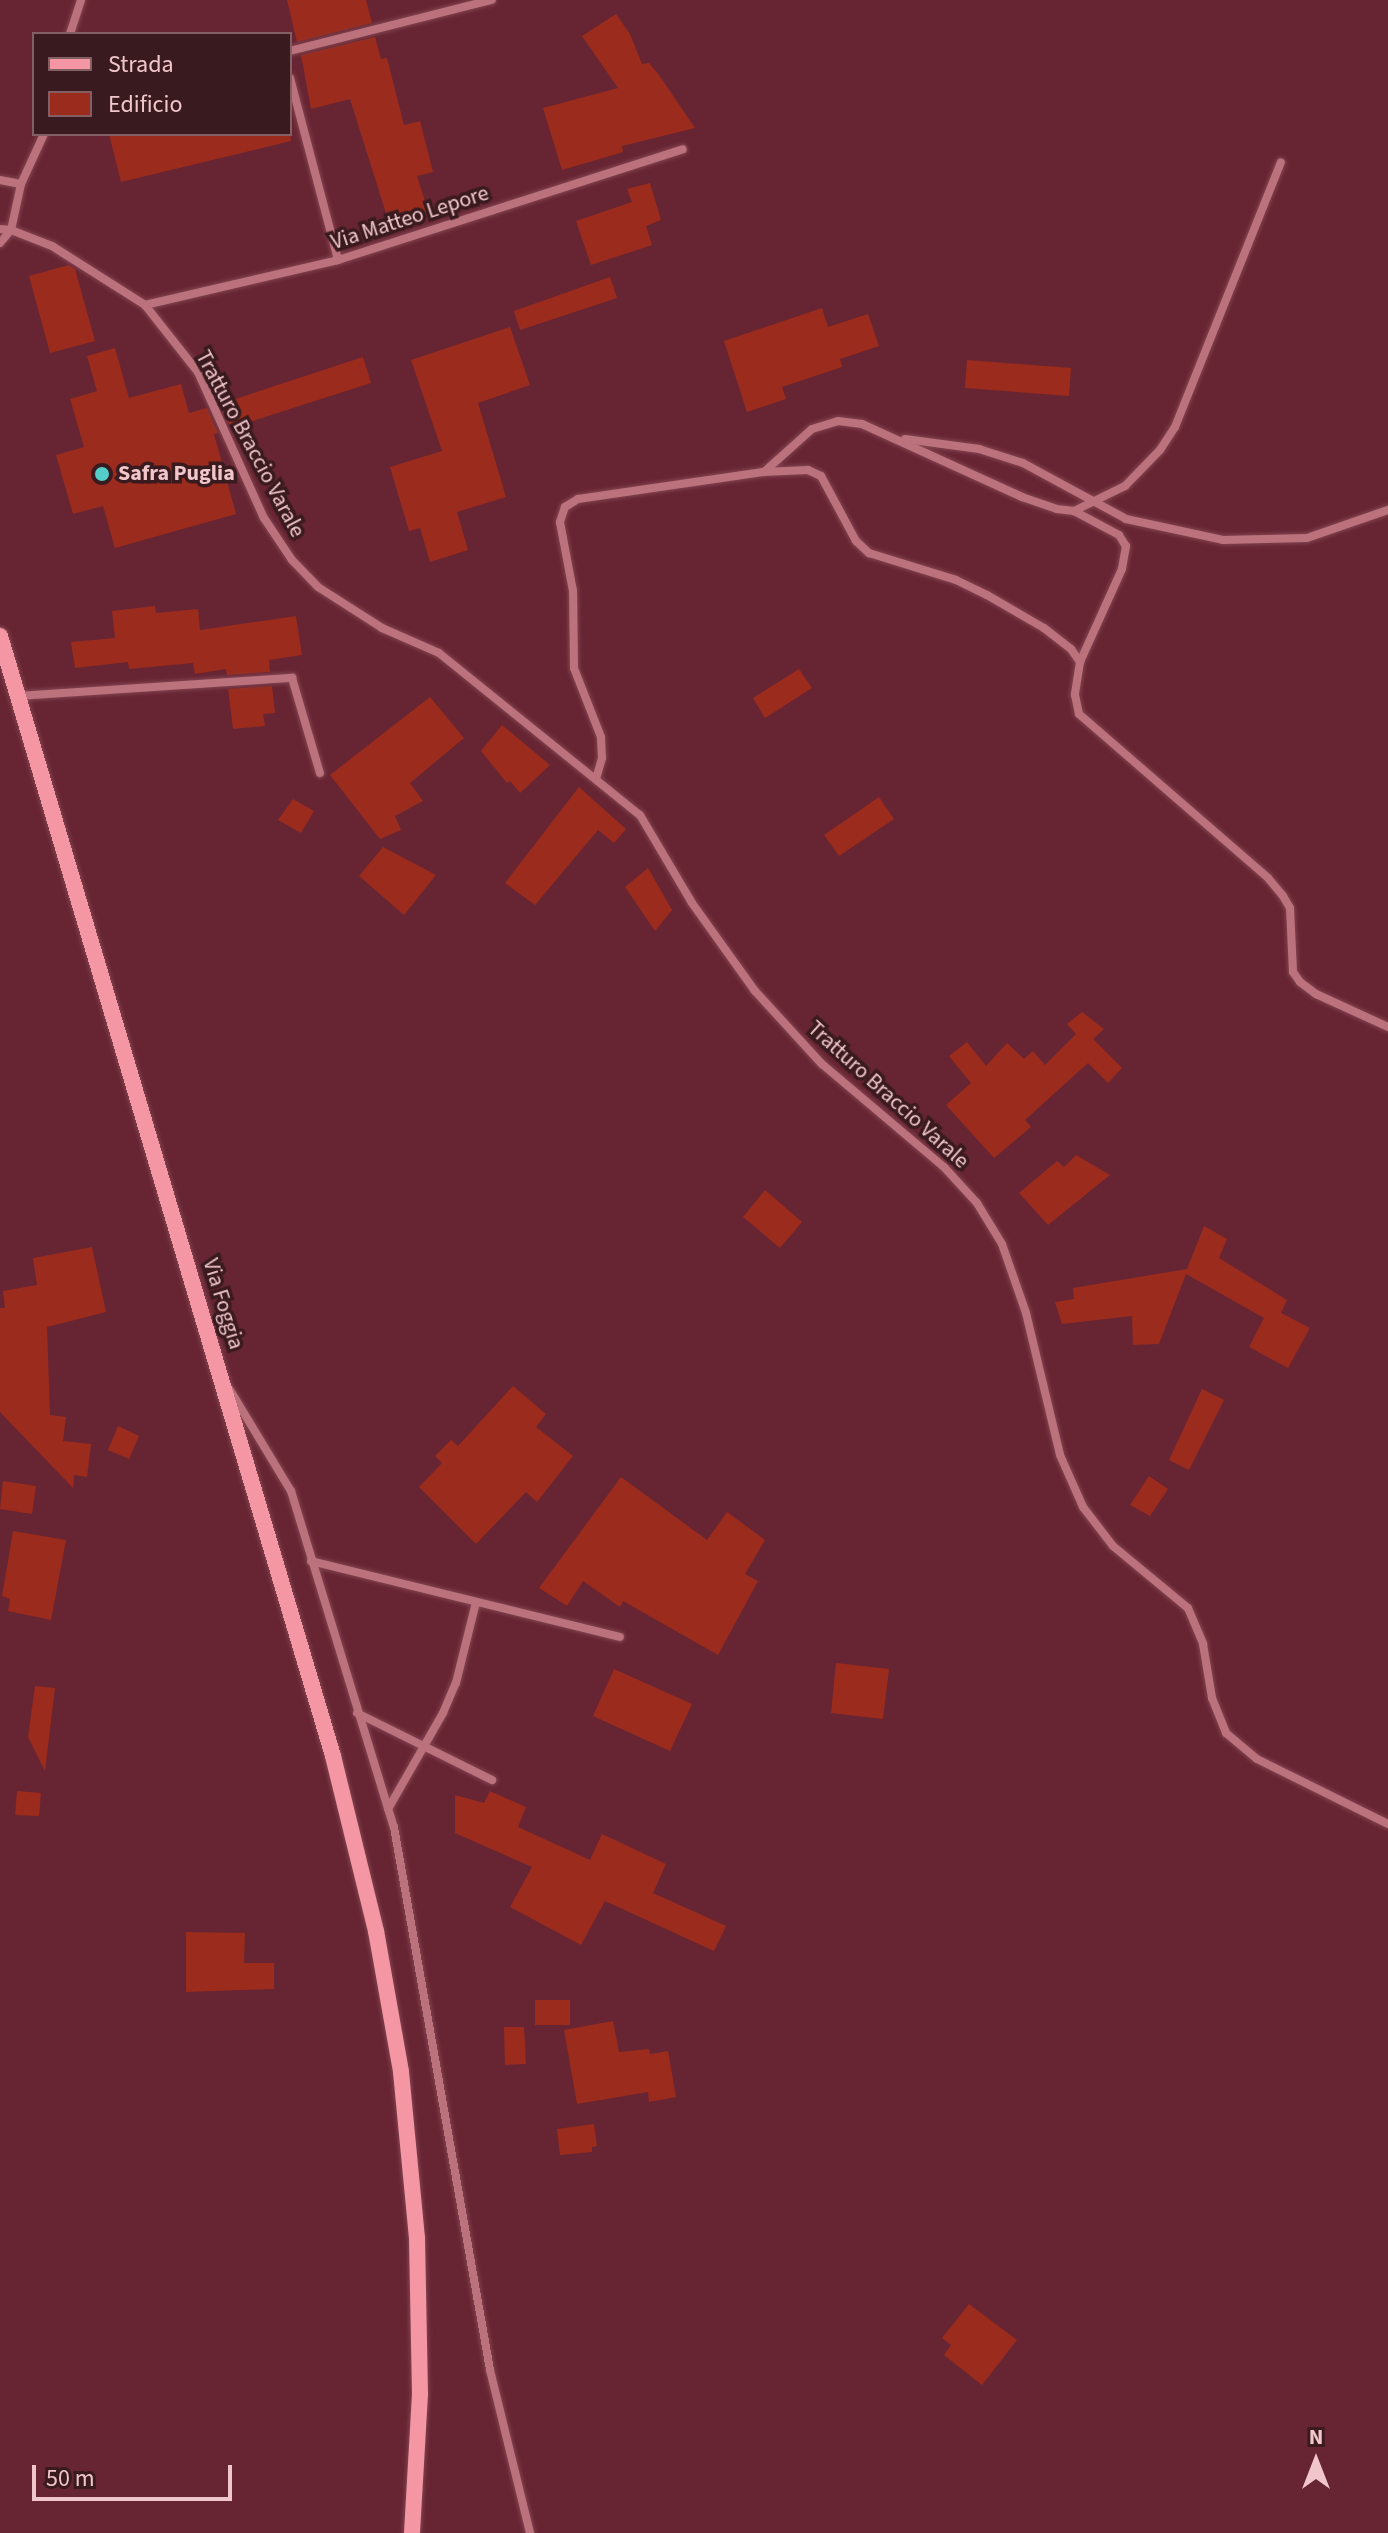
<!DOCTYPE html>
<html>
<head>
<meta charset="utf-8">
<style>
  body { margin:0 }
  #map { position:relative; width:1388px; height:2533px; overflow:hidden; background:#672432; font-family:"Source Sans 3",sans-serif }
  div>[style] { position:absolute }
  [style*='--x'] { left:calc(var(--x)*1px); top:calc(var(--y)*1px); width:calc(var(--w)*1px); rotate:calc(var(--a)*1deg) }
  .building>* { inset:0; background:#9b2c1d }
  .roads { filter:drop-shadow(0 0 2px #824450) drop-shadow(0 0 2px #824450) }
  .minor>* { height:8px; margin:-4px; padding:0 4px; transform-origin:4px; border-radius:4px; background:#bc727d }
  .secondary>* { height:16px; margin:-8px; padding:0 8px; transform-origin:8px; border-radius:8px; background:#f596a4 }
  .dots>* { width:22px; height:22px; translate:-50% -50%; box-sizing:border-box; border:4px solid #391a1f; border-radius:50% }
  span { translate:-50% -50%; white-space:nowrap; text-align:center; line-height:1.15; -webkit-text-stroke:7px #391a1f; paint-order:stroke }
  .street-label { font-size:22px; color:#f0c6ca }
  .poi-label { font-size:22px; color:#f0c6ca; font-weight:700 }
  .left { translate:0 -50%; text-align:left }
  .legend { position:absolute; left:32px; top:32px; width:260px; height:104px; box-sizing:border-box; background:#391a1f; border:2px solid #825f63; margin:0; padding:10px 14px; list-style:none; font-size:24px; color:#f0c6ca }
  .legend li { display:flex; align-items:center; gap:16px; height:40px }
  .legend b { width:40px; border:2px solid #825f63 }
  .north { position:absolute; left:1276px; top:2421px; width:80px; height:80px; -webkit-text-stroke:6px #391a1f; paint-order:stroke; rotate:0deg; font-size:22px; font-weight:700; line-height:32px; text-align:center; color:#f0c6ca }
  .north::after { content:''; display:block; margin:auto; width:28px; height:36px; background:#f0c6ca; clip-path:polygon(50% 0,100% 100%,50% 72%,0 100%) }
  .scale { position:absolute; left:32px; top:2465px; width:200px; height:36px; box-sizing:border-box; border:4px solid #f0c6ca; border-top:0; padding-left:10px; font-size:24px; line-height:28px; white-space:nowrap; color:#f0c6ca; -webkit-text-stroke:6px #391a1f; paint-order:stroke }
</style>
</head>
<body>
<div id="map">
  <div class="building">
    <i style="clip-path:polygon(287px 0,366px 0,372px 23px,297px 42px)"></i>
    <i style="clip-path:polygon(616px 14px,630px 34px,642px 64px,649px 63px,659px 75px,695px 128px,622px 146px,623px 152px,562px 170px,543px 108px,618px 88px,582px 36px)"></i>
    <i style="clip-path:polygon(375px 37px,381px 59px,387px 58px,404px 125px,420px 121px,433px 172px,417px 176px,429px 214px,390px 226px,350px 99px,311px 109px,301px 55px)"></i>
    <i style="clip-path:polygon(109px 134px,290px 134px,291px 141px,121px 182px)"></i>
    <i style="clip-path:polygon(650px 183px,661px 220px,646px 226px,652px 245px,591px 265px,576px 221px,632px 202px,627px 189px)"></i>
    <i style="clip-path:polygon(69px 265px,75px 269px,95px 341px,50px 353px,29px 276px)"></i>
    <i style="clip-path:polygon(610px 277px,617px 298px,520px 330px,514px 311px)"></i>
    <i style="clip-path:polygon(822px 308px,828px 327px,868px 314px,879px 346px,840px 359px,842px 367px,782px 387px,786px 399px,747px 412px,724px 341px)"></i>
    <i style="clip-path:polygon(510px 327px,530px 385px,478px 403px,506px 497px,457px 512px,468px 550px,430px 562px,420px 528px,409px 531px,390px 467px,442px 451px,411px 360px)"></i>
    <i style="clip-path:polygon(115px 348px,129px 398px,181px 384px,189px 413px,207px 408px,218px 433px,214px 434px,236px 514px,115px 548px,103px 506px,73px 514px,56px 455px,84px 447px,70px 399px,97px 391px,87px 356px)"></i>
    <i style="clip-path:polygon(363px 357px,371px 383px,231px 428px,220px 404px)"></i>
    <i style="clip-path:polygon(967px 360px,1071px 368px,1069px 396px,965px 388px)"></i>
    <i style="clip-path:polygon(155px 606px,156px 613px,198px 609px,200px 630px,296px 616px,302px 655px,269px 660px,270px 672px,227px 675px,226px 669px,195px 674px,193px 663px,129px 669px,128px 662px,75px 668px,71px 642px,115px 638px,112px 611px)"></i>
    <i style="clip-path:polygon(799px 669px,812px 688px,765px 718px,753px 698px)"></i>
    <i style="clip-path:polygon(272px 686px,275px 713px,263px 714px,265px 726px,233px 729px,228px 689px)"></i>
    <i style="clip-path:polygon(430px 697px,464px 738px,410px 783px,423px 801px,395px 816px,401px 830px,380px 839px,330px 775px)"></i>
    <i style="clip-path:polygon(502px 725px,550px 765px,520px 793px,510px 781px,507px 783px,481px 751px)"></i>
    <i style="clip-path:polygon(579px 787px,626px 829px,614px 843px,598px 830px,535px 905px,505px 883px)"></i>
    <i style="clip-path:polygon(879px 797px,894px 819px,839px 856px,824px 835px)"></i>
    <i style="clip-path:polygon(293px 799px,314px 811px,301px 833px,278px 820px)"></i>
    <i style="clip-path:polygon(383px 847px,436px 875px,404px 915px,359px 876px)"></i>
    <i style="clip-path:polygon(648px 868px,672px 910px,655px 931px,625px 887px)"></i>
    <i style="clip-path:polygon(1082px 1012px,1104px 1029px,1093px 1039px,1122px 1068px,1108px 1083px,1088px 1063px,1025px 1120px,1031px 1127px,994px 1158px,946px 1105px,971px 1083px,949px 1056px,967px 1042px,986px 1066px,1007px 1043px,1024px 1059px,1033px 1051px,1045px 1065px,1076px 1034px,1067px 1024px)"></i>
    <i style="clip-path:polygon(1076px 1155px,1110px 1175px,1048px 1225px,1019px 1193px,1057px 1161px,1064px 1167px)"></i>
    <i style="clip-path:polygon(765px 1190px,802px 1222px,780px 1248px,743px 1217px)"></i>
    <i style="clip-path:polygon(1204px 1226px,1227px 1239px,1219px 1258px,1287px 1300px,1281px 1313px,1310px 1328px,1288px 1368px,1249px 1347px,1264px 1318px,1186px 1274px,1159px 1344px,1133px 1345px,1132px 1316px,1062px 1324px,1055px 1302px,1074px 1299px,1073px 1288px,1187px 1269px)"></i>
    <i style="clip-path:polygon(92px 1247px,106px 1312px,47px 1327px,50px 1415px,66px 1417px,63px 1441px,91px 1444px,87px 1477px,74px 1475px,73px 1488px,0 1412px,0 1308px,5px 1308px,3px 1291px,37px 1285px,33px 1258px)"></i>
    <i style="clip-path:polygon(513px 1386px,546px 1414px,536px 1427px,573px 1456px,537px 1502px,526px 1492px,476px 1544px,419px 1487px,442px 1463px,435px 1456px,451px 1440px,458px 1446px)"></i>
    <i style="clip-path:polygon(1202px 1389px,1224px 1400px,1189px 1470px,1169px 1460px)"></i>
    <i style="clip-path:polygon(118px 1426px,139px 1436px,129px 1459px,108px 1450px)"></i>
    <i style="clip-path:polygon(1149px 1476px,1168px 1489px,1150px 1516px,1130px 1505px)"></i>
    <i style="clip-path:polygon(621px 1477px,707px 1540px,727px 1512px,765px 1540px,745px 1574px,758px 1581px,718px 1655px,623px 1601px,620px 1607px,583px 1581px,567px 1606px,539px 1588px)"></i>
    <i style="clip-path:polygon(3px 1481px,36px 1486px,32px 1514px,0 1509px)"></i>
    <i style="clip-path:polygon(13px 1531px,66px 1540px,51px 1620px,8px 1611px,10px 1599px,2px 1596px)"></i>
    <i style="clip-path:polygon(836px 1663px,889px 1669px,883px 1719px,831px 1713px)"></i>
    <i style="clip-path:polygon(614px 1669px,692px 1704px,670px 1751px,593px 1716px)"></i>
    <i style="clip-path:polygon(35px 1686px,55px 1688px,45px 1771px,28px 1737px)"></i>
    <i style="clip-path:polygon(17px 1791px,41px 1793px,39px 1816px,15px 1815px)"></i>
    <i style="clip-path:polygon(490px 1791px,526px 1807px,518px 1827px,590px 1860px,602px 1834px,666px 1864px,653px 1893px,726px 1926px,714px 1951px,605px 1901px,581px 1945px,510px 1907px,532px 1867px,455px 1833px,455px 1795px,484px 1803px)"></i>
    <i style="clip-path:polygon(186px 1932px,245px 1933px,244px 1963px,274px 1963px,274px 1989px,186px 1992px)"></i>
    <i style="clip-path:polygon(535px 2000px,570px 2000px,570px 2025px,535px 2025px)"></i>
    <i style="clip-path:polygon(613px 2021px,619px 2052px,649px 2049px,650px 2054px,668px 2051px,676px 2097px,649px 2102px,648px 2092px,577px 2104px,564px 2030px)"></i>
    <i style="clip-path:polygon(504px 2027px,524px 2027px,526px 2064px,505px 2065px)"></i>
    <i style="clip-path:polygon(594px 2124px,597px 2146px,592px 2147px,592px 2152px,560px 2155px,557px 2129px)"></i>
    <i style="clip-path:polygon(969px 2304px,1017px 2340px,982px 2385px,944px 2355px,951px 2345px,942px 2338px)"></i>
  </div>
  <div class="roads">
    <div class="minor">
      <i style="--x:70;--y:34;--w:36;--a:-72"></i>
      <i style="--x:290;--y:51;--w:208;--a:-14.2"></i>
      <i style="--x:290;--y:78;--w:188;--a:75.2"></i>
      <i style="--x:0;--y:180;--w:21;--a:11"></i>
      <i style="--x:0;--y:229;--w:11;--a:5"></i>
      <i style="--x:11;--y:230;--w:44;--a:21.3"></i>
      <i style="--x:52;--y:246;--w:110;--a:32.4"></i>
      <i style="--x:145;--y:305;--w:85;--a:51.7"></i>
      <i style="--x:198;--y:372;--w:160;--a:65.7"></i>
      <i style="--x:264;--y:518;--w:50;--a:56.3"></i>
      <i style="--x:292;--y:560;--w:37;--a:46"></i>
      <i style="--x:318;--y:587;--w:76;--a:32.6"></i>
      <i style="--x:382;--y:628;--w:62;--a:23.7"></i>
      <i style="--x:439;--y:653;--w:258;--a:38.9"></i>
      <i style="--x:640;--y:815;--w:102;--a:59.4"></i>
      <i style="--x:692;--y:903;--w:108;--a:54.4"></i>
      <i style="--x:755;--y:991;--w:99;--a:47.5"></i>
      <i style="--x:822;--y:1064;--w:160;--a:40.2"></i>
      <i style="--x:944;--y:1167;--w:49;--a:47.5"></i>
      <i style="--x:977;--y:1203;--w:48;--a:58.6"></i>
      <i style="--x:1002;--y:1244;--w:73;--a:70.8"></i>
      <i style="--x:1026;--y:1313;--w:146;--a:76.5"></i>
      <i style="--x:1060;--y:1455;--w:57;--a:66.1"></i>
      <i style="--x:1083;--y:1507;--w:49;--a:52.4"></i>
      <i style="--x:1113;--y:1546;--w:97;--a:39.6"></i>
      <i style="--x:1188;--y:1608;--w:39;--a:67"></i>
      <i style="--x:1203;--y:1644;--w:55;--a:80.5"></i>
      <i style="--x:1212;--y:1698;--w:38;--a:68"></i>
      <i style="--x:1226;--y:1733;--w:40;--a:40"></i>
      <i style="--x:1257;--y:1759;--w:146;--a:26.4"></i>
      <i style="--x:0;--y:243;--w:17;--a:-50"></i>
      <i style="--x:11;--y:230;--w:47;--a:-77.7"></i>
      <i style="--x:21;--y:184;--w:55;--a:-65.3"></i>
      <i style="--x:145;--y:305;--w:198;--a:-13.1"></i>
      <i style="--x:338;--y:260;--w:362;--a:-17.8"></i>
      <i style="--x:905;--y:439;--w:75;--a:7.7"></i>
      <i style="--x:979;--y:449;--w:46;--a:17.7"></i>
      <i style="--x:1023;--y:463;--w:117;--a:28.5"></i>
      <i style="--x:1126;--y:519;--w:99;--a:12.2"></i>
      <i style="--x:1223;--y:540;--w:84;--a:-1.4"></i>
      <i style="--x:1307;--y:538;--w:86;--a:-19.1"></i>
      <i style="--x:764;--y:472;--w:64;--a:-41.9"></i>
      <i style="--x:812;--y:429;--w:27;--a:-17"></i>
      <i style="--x:838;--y:421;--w:24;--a:7"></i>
      <i style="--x:862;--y:424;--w:176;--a:24.5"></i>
      <i style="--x:1022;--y:497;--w:37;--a:19"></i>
      <i style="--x:1057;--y:509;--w:17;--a:7"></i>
      <i style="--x:1074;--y:511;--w:57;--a:-26.1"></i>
      <i style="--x:1125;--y:486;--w:50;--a:-45.8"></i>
      <i style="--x:1160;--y:450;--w:27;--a:-57"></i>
      <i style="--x:1175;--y:427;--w:285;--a:-68.2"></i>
      <i style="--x:1074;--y:511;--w:51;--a:28.1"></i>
      <i style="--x:1119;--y:535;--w:13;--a:58"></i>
      <i style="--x:1126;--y:546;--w:23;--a:100"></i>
      <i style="--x:1122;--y:569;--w:102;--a:114.3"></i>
      <i style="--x:1080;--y:662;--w:33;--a:99"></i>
      <i style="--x:1075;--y:695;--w:19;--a:78"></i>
      <i style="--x:1079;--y:714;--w:250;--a:40.9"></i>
      <i style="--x:1268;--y:878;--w:23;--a:50"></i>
      <i style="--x:1283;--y:896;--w:14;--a:60"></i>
      <i style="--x:1290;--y:908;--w:64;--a:87.3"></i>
      <i style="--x:1293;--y:972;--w:12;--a:55"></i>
      <i style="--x:1300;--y:982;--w:20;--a:37"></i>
      <i style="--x:1316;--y:994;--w:79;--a:24.6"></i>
      <i style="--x:18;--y:696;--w:275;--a:-3.8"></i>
      <i style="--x:292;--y:678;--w:99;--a:73.6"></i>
      <i style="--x:596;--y:779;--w:22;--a:-74"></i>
      <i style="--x:602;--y:758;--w:21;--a:-93"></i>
      <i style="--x:601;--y:737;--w:74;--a:-111.4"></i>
      <i style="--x:574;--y:668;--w:77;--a:-90.7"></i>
      <i style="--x:573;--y:591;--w:70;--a:-100.7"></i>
      <i style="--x:560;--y:522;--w:16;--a:-72"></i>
      <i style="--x:565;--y:507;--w:15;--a:-32"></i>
      <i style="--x:578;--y:499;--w:187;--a:-8.3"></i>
      <i style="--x:763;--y:472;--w:45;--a:-2.5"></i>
      <i style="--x:808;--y:470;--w:14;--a:25"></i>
      <i style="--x:821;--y:476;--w:74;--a:61.7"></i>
      <i style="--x:856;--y:541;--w:18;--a:43"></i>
      <i style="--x:869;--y:553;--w:91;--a:17.2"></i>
      <i style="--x:956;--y:580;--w:34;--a:26"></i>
      <i style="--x:987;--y:595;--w:66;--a:30.1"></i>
      <i style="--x:1044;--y:628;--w:34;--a:38"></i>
      <i style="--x:1071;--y:649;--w:16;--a:55"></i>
      <i style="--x:230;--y:1390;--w:118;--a:58.9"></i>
      <i style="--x:291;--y:1491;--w:351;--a:73"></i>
      <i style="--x:394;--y:1827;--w:551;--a:79.97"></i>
      <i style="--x:490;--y:2370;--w:168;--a:76.2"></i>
      <i style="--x:311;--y:1561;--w:318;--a:13.8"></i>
      <i style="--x:357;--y:1713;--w:151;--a:26.4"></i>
      <i style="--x:388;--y:1809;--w:111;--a:-60.2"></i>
      <i style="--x:443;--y:1713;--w:33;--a:-67"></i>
      <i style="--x:456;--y:1683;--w:83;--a:-76.1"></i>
    </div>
    <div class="secondary">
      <i style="--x:0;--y:636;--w:1168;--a:73.44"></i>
      <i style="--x:333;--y:1756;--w:180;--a:76.2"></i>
      <i style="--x:376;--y:1931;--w:143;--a:79.9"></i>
      <i style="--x:401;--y:2072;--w:167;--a:84.5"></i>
      <i style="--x:417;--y:2238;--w:156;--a:88.9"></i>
      <i style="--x:420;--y:2394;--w:139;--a:93.3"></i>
    </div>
  </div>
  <div class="dots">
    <i style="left:102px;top:474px;background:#54cdc8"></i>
  </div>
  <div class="street-label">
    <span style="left:410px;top:218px;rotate:-18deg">Via Matteo Lepore</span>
    <span style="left:250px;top:444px;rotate:62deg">Tratturo Braccio Varale</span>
    <span style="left:888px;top:1095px;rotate:42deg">Tratturo Braccio Varale</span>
    <span style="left:223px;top:1304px;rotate:73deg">Via Foggia</span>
  </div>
  <div class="poi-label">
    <span class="left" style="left:118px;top:474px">Safra Puglia</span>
  </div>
  <ul class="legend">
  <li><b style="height:10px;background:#f596a4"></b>Strada</li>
  <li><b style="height:22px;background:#9b2c1d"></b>Edificio</li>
  </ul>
  <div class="north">N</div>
  <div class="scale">50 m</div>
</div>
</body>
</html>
